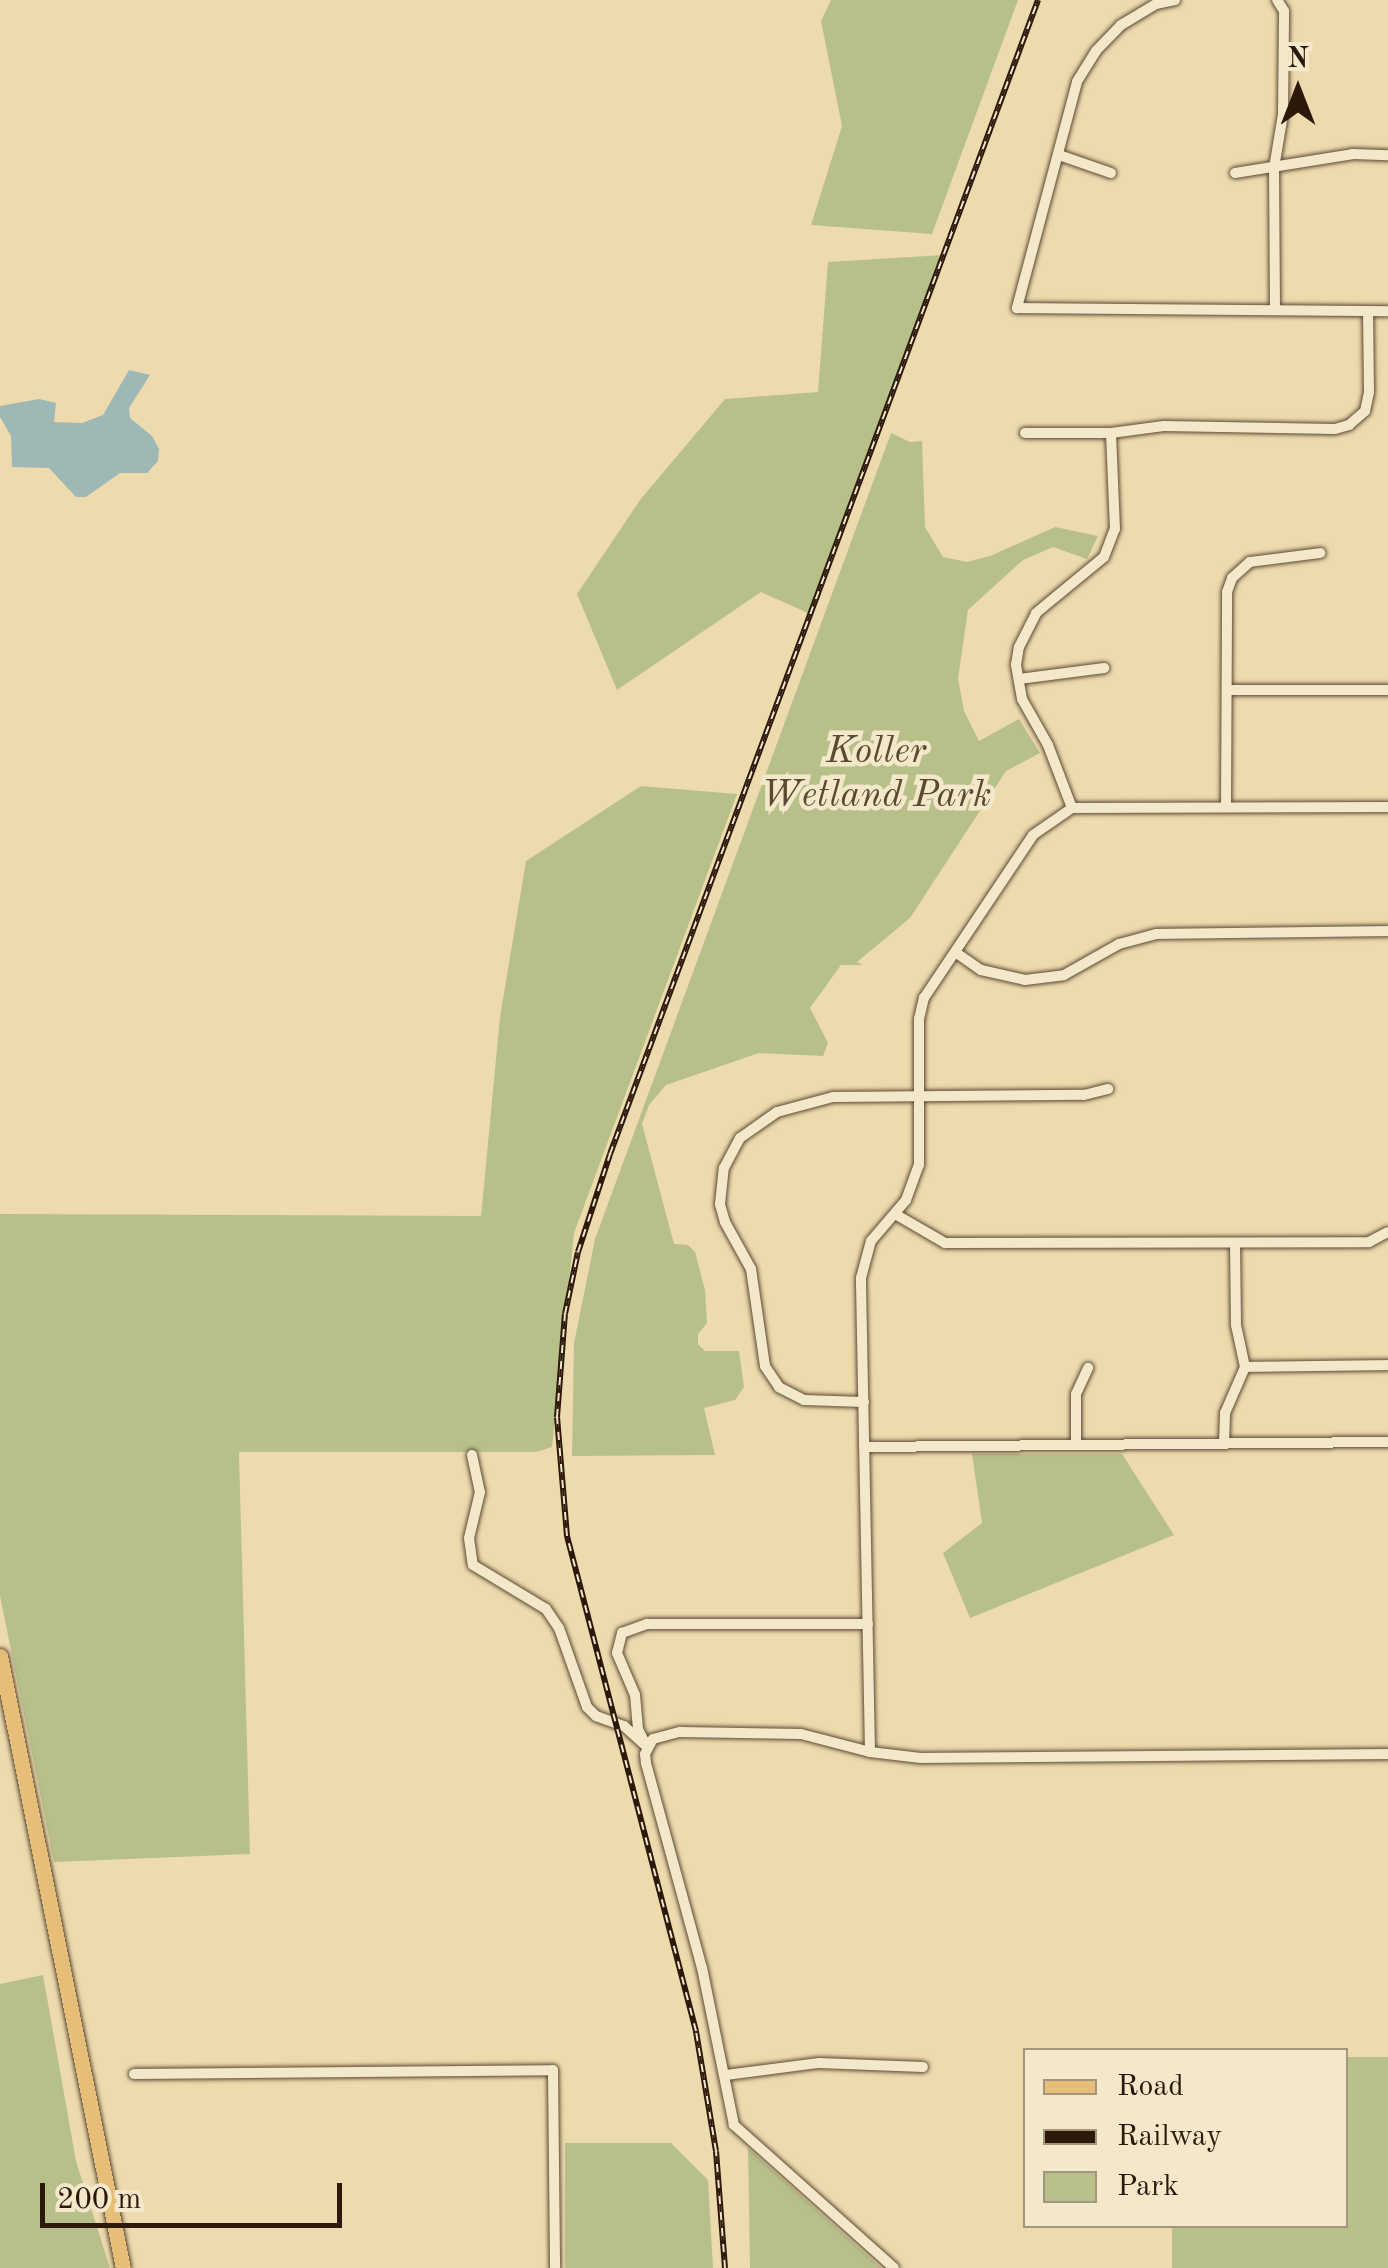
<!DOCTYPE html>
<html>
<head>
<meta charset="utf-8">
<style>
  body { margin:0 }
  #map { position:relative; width:1388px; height:2268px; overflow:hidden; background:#eddbae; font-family:"Old Standard TT",serif }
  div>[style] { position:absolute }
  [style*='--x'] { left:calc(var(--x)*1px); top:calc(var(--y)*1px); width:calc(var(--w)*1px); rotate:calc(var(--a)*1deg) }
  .green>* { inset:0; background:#b8c08a }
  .water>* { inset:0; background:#9eb8b6 }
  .roads { filter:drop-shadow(0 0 2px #5d4a34) drop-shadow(0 0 2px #5d4a34) }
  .minor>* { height:10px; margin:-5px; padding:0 5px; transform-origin:5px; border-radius:5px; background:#f3e8ca }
  .primary>* { height:15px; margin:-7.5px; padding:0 7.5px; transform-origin:7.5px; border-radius:7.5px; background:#e6be77 }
  .rail>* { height:6px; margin-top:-3px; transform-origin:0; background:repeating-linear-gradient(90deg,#f3e8ca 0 8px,#2d190c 0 16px); box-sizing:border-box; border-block:2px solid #2d190c }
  span { translate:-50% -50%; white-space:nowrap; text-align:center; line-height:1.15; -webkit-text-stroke:9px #f3e8ca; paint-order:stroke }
  .park-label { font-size:38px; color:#574b32; font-style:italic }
  .legend { position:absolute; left:1023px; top:2048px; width:325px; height:180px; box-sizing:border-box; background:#f3e8ca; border:2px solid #a4957e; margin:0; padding:12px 18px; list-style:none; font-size:30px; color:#2d190c }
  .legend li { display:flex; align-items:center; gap:20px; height:50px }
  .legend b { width:50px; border:2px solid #a4957e }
  .north { position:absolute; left:1248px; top:40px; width:100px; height:100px; -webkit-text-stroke:8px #f3e8ca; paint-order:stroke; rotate:0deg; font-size:28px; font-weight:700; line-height:40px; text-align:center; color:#2d190c }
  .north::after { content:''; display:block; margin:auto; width:35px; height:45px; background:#2d190c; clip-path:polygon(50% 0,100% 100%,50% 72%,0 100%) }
  .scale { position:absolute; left:40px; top:2183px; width:302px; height:45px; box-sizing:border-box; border:5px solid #2d190c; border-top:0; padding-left:12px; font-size:30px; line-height:35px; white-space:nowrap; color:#2d190c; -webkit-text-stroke:8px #f3e8ca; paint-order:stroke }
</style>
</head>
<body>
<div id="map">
  <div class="green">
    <i style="clip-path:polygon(831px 0,1018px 0,932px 234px,811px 225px,842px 126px,821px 21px)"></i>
    <i style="clip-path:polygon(943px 255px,810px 614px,761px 592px,617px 690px,577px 594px,640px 500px,725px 399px,818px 392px,828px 262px)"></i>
    <i style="clip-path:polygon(891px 433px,910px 442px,922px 441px,925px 527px,943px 557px,967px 562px,990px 556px,1055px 527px,1098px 536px,1087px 559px,1053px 547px,1023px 560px,968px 610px,958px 678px,964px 711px,979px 741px,1019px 719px,1040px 753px,1006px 771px,910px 918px,857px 962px,863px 965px,841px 965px,810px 1008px,828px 1043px,823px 1056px,759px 1053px,666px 1085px,649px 1105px,642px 1124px,674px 1244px,688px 1245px,695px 1252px,705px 1290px,707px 1323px,698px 1334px,698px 1344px,705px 1351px,739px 1351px,744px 1387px,735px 1400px,704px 1408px,715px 1455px,572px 1456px,574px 1343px,595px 1239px)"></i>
    <i style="clip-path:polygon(641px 786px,737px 794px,574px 1233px,552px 1447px,536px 1452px,239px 1452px,250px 1854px,54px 1862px,0 1596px,0 1214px,481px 1216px,500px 1017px,526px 861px)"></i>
    <i style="clip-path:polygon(972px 1454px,1122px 1454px,1174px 1535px,970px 1618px,943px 1553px,982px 1523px)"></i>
    <i style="clip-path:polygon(43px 1975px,76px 2161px,110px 2268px,0 2268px,0 1984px)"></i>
    <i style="clip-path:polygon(1346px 2057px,1388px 2057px,1388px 2268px,1172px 2268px,1172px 2226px,1346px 2226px)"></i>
    <i style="clip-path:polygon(671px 2143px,708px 2180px,713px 2268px,565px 2268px,565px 2143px)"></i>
    <i style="clip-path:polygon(748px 2148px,881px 2268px,750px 2268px)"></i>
  </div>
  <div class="water">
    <i style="clip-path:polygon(129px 370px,150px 375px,129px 408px,130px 418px,152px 436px,159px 449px,158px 461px,147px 473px,120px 473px,86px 497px,76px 497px,49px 468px,12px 467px,11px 436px,0 417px,0 406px,39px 399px,56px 403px,54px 422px,82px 423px,103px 415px)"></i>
  </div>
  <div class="roads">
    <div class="minor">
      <i style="--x:1175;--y:0;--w:19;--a:168"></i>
      <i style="--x:1156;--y:4;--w:41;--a:149"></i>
      <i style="--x:1121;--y:25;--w:36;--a:134"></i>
      <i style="--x:1096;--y:51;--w:36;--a:122"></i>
      <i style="--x:1077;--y:82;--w:234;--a:104.9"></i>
      <i style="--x:1017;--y:308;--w:371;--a:0.5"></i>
      <i style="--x:1059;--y:155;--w:55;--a:19.1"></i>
      <i style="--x:1235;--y:173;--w:120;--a:-9.1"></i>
      <i style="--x:1353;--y:154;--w:35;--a:2"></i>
      <i style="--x:1275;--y:310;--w:142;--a:-90.4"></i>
      <i style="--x:1274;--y:168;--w:55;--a:-80.5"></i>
      <i style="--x:1283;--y:114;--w:103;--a:-89.4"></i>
      <i style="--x:1284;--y:11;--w:13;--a:-122"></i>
      <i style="--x:1025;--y:433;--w:86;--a:0"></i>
      <i style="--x:1111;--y:433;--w:53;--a:-7.5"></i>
      <i style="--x:1164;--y:426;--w:171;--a:1"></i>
      <i style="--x:1335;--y:429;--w:15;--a:-16"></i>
      <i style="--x:1349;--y:425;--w:21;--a:-41"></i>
      <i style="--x:1365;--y:411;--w:19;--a:-78"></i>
      <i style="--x:1369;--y:392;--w:80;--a:-90.7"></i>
      <i style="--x:1019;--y:679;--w:86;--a:-7.4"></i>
      <i style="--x:1227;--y:690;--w:161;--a:0"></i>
      <i style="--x:1226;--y:807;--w:215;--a:-89.7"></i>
      <i style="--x:1227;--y:592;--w:15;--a:-70"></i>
      <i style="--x:1232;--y:578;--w:24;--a:-42"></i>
      <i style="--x:1250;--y:562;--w:71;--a:-7.3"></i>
      <i style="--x:1072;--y:808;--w:67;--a:-110.9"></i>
      <i style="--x:1048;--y:745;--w:53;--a:-119.5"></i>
      <i style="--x:1022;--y:699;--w:35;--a:-100"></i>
      <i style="--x:1016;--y:665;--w:18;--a:-81"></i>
      <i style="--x:1019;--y:647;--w:38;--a:-63"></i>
      <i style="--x:1036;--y:613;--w:88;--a:-39.5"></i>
      <i style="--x:1104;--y:557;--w:30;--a:-69"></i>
      <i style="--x:1115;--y:529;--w:96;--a:-92.4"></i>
      <i style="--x:958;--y:954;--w:28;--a:35"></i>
      <i style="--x:981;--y:970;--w:45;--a:12.8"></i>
      <i style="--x:1025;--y:980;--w:39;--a:-7"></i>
      <i style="--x:1064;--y:975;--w:63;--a:-29.4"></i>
      <i style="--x:1119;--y:944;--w:39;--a:-15"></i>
      <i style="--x:1157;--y:934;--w:231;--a:-0.7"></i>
      <i style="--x:895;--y:1214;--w:58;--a:30.1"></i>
      <i style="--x:945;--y:1243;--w:424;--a:-0.1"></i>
      <i style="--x:1369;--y:1242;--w:21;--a:-28"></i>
      <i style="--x:1245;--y:1367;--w:143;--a:-0.8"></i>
      <i style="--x:864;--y:1402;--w:60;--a:-178.1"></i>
      <i style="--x:804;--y:1400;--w:28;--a:-153"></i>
      <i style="--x:779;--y:1387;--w:25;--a:-124"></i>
      <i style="--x:765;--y:1366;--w:98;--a:-98.2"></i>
      <i style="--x:751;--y:1269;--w:54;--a:-119"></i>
      <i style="--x:725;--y:1222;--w:19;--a:-106"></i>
      <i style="--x:720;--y:1204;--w:36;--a:-84"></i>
      <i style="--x:724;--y:1168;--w:34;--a:-62"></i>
      <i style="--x:740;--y:1138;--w:45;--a:-35.1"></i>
      <i style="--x:777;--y:1112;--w:58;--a:-15"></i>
      <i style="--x:833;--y:1097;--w:251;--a:-0.5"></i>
      <i style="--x:1084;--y:1095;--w:25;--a:-14"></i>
      <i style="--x:1076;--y:1444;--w:50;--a:-90"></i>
      <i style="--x:1076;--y:1394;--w:29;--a:-65"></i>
      <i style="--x:1224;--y:1444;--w:31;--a:-88"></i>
      <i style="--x:1225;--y:1413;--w:50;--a:-66.5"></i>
      <i style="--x:1245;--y:1367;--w:43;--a:-102.1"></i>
      <i style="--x:1236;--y:1325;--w:81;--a:-90.7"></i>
      <i style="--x:864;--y:1447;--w:524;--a:-0.55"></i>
      <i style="--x:472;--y:1455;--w:38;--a:78"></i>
      <i style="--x:480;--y:1492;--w:47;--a:103.4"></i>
      <i style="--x:469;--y:1538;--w:27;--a:82"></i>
      <i style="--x:473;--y:1565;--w:85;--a:31.1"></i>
      <i style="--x:546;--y:1609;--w:23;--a:56"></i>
      <i style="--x:559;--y:1628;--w:84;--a:70.5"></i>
      <i style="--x:587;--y:1707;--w:13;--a:45"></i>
      <i style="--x:596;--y:1716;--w:30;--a:20"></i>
      <i style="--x:624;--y:1726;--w:31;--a:42"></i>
      <i style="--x:644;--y:1741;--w:13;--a:-117"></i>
      <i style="--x:638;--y:1729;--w:34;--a:-95"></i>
      <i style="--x:635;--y:1695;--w:46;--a:-113.2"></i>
      <i style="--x:617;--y:1653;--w:21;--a:-76"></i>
      <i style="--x:622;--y:1633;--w:27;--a:-20"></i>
      <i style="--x:647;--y:1624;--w:221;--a:0"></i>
      <i style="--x:870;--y:1752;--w:474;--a:-91.1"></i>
      <i style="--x:861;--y:1278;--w:38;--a:-75"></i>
      <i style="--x:871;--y:1241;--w:54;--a:-49.5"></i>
      <i style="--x:906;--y:1200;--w:37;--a:-70"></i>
      <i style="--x:919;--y:1165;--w:146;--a:-90"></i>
      <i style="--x:919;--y:1019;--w:22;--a:-77"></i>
      <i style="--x:924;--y:998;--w:196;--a:-56.2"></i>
      <i style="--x:1033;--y:835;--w:47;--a:-34.7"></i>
      <i style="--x:1072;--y:808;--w:316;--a:-0.2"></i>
      <i style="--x:134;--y:2074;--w:419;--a:-0.5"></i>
      <i style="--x:553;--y:2070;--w:198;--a:89.4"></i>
      <i style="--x:726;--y:2075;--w:94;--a:-7.4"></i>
      <i style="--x:819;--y:2063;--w:104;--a:2.2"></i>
      <i style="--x:894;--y:2268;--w:215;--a:-138.2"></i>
      <i style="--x:734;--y:2125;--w:160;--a:-101.5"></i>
      <i style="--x:702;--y:1968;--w:213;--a:-105.3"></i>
      <i style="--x:646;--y:1763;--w:9;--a:-96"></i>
      <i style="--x:645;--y:1754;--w:17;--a:-62"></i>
      <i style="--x:653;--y:1739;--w:28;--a:-15"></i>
      <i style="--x:680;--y:1732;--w:121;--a:0.9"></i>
      <i style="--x:801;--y:1734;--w:71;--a:14.6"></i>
      <i style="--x:870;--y:1752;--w:51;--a:6.7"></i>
      <i style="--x:921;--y:1758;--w:467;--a:-0.5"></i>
    </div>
    <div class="primary">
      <i style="--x:0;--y:1656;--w:624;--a:78.64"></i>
    </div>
  </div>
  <div class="rail">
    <i style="--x:725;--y:2268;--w:117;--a:-94.4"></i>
    <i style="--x:716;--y:2151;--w:122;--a:-99.5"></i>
    <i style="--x:696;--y:2031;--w:512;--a:-104.61"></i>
    <i style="--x:567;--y:1536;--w:119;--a:-94.8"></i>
    <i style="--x:557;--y:1417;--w:103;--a:-85.6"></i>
    <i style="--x:565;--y:1314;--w:63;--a:-78.2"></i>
    <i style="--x:578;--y:1252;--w:103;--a:-71.9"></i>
    <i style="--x:610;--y:1154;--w:1231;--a:-69.65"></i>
  </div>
  <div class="park-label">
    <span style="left:876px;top:775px">Koller<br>Wetland Park</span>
  </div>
  <ul class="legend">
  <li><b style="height:12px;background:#e6be77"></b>Road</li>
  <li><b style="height:12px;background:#2d190c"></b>Railway</li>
  <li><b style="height:28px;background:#b8c08a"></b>Park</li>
  </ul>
  <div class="north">N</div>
  <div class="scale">200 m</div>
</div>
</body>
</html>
